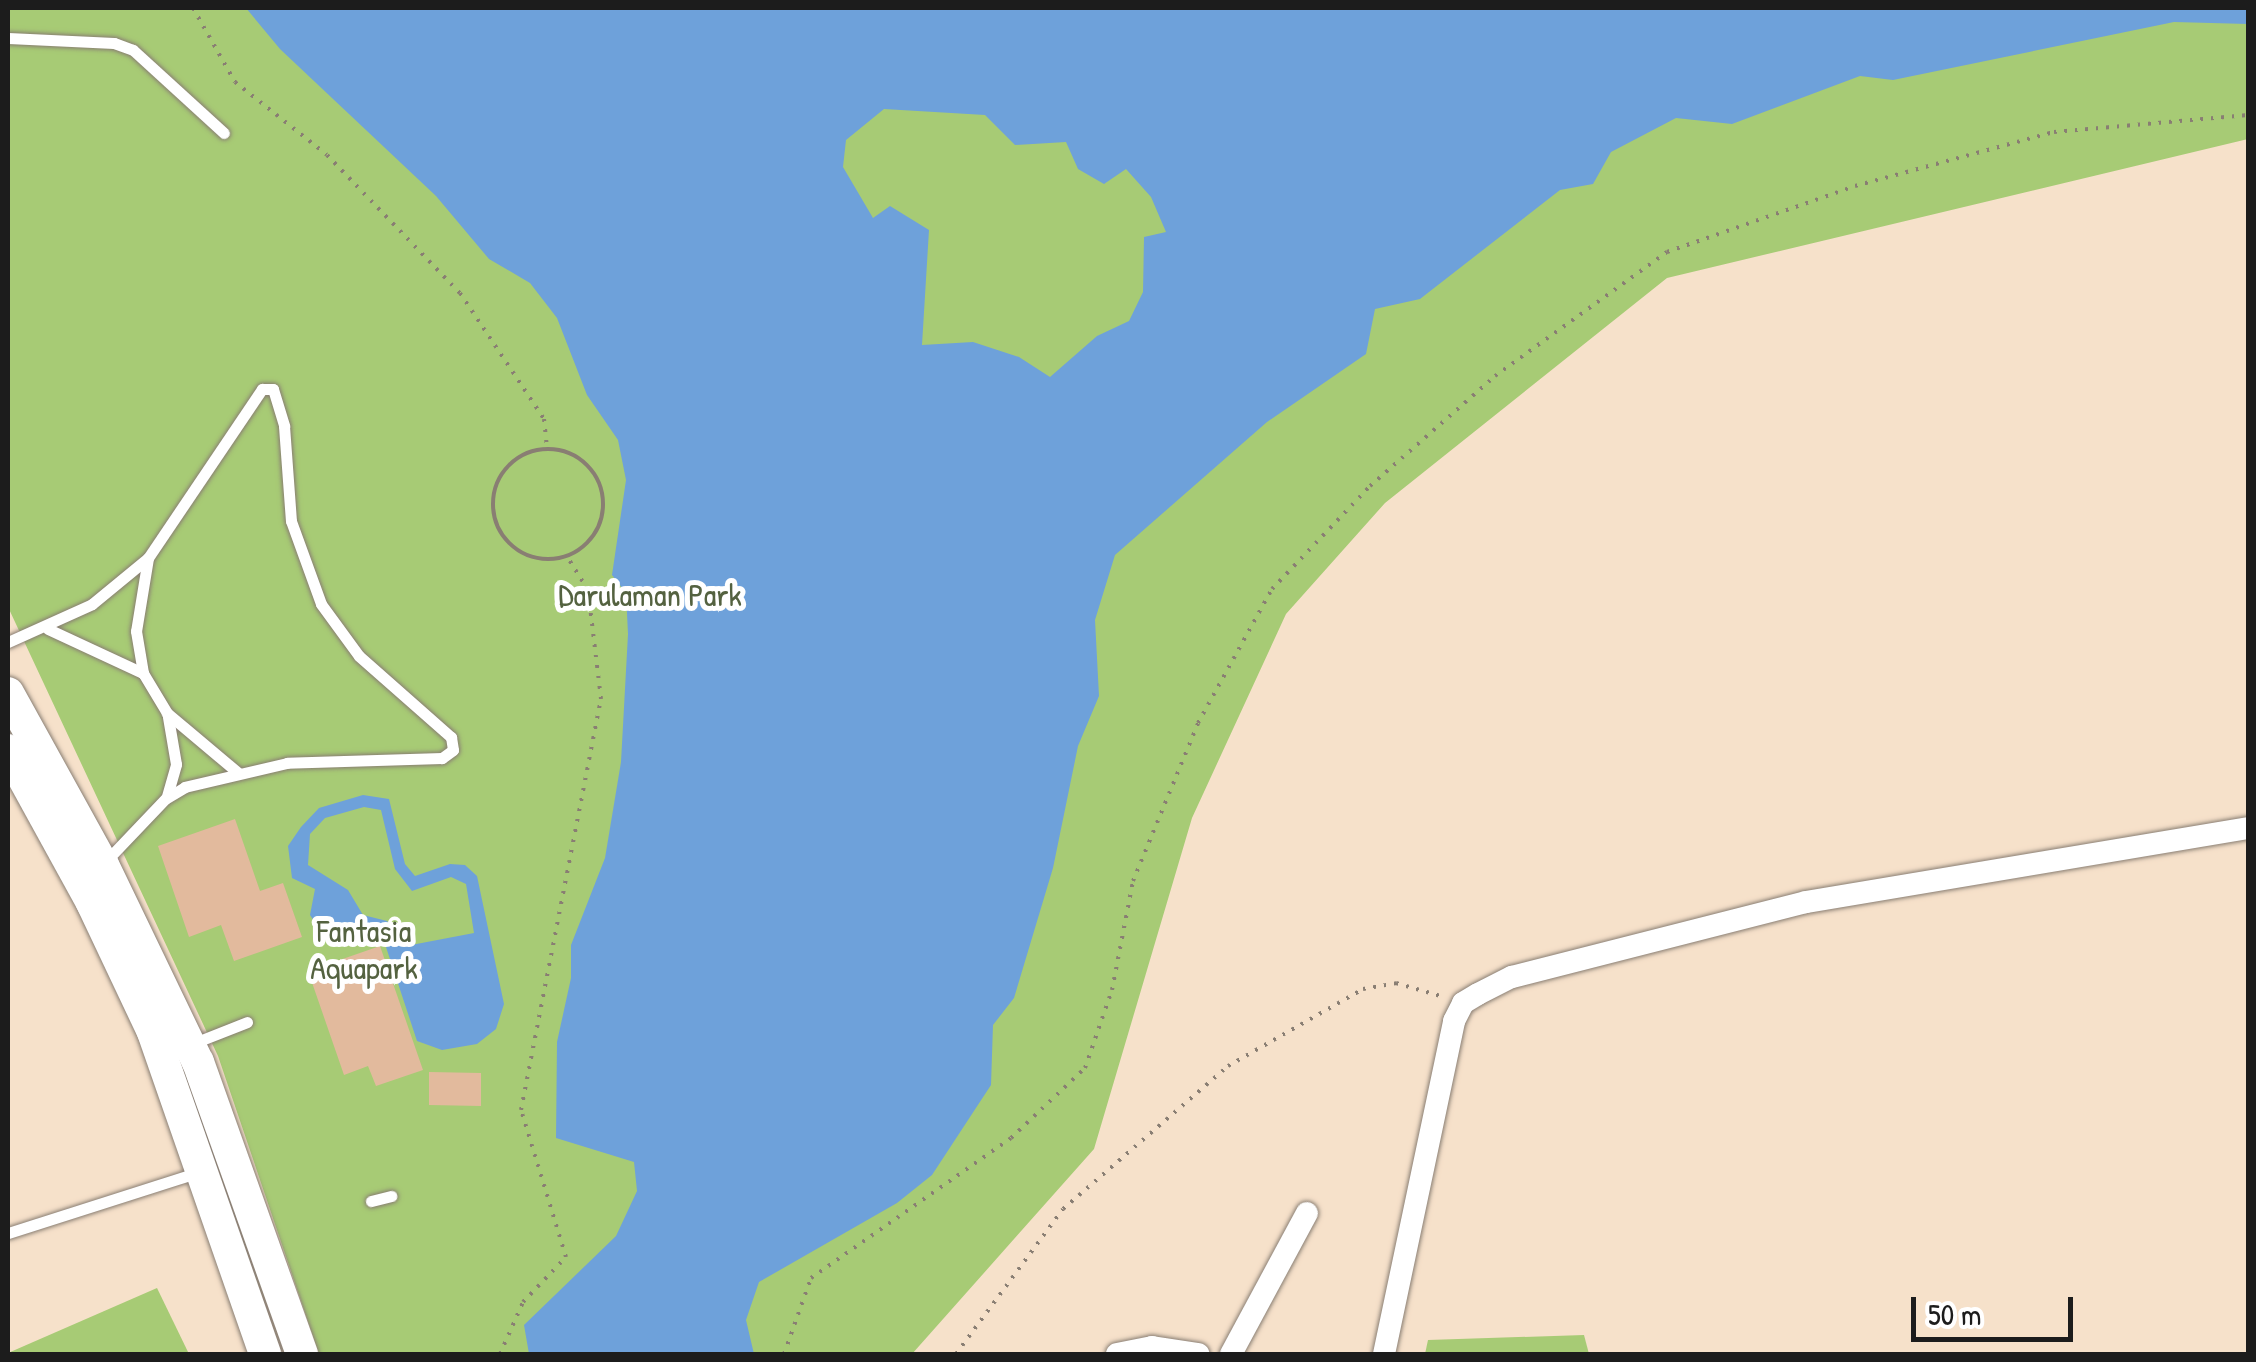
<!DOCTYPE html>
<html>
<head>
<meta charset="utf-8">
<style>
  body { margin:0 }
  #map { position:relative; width:2256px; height:1362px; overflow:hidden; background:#f6e1ca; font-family:"Patrick Hand",sans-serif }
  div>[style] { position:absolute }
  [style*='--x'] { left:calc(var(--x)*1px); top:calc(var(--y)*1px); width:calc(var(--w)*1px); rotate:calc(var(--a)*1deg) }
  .green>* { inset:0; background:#a7cb75 }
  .water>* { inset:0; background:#6ea1da }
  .building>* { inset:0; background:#e2ba9d }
  .path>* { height:4px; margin-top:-2px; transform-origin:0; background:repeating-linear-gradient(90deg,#897e73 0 2.5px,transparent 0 10.5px) }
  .path>.ring { margin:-2px; padding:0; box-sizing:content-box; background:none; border:4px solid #897e73; border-radius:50% }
  .roads { filter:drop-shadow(0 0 2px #897e73) drop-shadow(0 0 2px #897e73) }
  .lane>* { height:11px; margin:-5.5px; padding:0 5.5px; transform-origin:5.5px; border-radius:5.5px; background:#fff }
  .street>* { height:22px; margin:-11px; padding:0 11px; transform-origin:11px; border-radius:11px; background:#fff }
  .secondary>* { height:32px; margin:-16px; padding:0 16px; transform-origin:16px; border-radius:16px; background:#fff }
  span { translate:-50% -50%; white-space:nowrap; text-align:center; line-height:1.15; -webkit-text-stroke:10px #fff; paint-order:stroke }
  .park-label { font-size:32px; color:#546240 }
  .frame { position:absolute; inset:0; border:10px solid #1c1c1c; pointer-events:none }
  .scale { position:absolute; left:1911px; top:1297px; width:162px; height:45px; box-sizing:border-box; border:5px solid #1c1c1c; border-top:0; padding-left:12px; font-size:30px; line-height:35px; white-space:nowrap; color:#1c1c1c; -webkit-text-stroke:8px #fff; paint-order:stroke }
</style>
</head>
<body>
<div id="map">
  <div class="green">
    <i style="clip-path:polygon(8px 8px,2248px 8px,2248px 139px,1667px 278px,1385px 503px,1286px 614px,1192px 818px,1094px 1149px,912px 1354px,319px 1354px,218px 1056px,8px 607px)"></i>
    <i style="clip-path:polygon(157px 1288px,189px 1354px,8px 1354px,8px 1353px)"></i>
    <i style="clip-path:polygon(1584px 1335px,1589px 1354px,1425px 1354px,1428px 1340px)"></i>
  </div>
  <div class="water">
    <i style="clip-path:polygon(evenodd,246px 8px,2248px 8px,2248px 24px,2174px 22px,1893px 80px,1860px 76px,1732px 124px,1676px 118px,1611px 152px,1593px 184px,1560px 190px,1420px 299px,1375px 309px,1366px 354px,1267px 422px,1115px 555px,1095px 620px,1099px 696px,1078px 746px,1053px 868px,1014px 998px,993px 1025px,991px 1085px,932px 1175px,897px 1203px,759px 1282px,746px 1320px,754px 1354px,529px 1354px,524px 1325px,616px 1236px,637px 1191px,634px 1162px,556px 1138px,557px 1042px,571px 978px,571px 945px,605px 858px,621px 762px,628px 634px,626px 593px,612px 575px,626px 480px,618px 440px,587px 395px,557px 318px,530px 283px,489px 259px,436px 196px,280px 49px,246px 8px,884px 109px,985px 115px,1015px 145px,1066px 142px,1078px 169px,1104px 184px,1126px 169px,1151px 197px,1166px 232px,1144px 237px,1143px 292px,1129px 321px,1097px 336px,1050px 377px,1019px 357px,973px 342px,922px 345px,929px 230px,890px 206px,873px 218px,843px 167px,846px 140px,884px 109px)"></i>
    <i style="clip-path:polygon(evenodd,363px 795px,389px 799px,405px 864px,415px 876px,450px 864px,465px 865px,477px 876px,504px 1004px,496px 1029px,477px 1044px,442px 1050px,417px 1041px,384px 941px,321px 932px,310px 915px,315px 889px,292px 878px,288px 846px,301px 827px,319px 808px,363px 795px,364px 807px,381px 810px,395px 869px,412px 891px,451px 877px,466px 884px,474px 933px,406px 946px,387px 921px,363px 915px,348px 890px,308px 865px,310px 834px,325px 818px,364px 807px)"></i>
  </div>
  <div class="building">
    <i style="clip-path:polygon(235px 819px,260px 891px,283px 883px,302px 937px,234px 961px,221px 925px,189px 937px,158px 846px)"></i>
    <i style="clip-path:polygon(380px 946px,423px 1070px,376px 1086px,368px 1066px,344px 1075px,308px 971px)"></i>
    <i style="clip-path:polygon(429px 1072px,481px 1073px,481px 1106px,429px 1105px)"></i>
  </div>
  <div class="path">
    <i style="--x:193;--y:8;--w:85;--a:60.4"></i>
    <i style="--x:235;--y:82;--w:117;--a:38.4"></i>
    <i style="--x:327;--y:155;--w:192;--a:46.1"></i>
    <i style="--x:460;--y:293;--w:151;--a:56.3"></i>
    <i style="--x:544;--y:419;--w:29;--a:84"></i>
    <i class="ring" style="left:493px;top:449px;width:106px;height:106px"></i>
    <i style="--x:500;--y:1354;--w:57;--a:-66.1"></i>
    <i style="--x:523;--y:1302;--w:62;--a:-46.3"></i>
    <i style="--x:566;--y:1257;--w:154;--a:-107"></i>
    <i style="--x:521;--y:1110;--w:419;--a:-79"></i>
    <i style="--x:601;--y:699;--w:110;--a:-96.8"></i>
    <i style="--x:588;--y:590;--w:40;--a:-122"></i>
    <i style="--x:784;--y:1354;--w:81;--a:-70.4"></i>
    <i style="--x:811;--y:1278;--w:244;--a:-35"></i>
    <i style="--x:1011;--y:1138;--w:102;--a:-43.4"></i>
    <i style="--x:1085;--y:1068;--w:83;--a:-70.9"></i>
    <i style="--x:1112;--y:990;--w:111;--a:-79.1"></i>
    <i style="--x:1133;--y:881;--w:171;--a:-67.6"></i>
    <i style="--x:1198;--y:723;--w:153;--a:-61.1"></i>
    <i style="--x:1272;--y:589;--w:142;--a:-46.4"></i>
    <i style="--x:1370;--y:486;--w:167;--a:-41.3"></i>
    <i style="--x:1495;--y:376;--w:212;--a:-35.8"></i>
    <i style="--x:1667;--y:252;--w:199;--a:-19.3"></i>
    <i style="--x:1855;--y:186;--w:206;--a:-15.2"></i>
    <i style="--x:2054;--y:132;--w:195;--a:-5"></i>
    <i style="--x:956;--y:1354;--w:180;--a:-53.6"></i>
    <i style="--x:1063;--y:1209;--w:218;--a:-40.9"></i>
    <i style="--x:1228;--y:1066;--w:155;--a:-29.7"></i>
    <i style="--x:1363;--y:989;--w:34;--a:-10"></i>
    <i style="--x:1396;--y:983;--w:50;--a:16.3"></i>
  </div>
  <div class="roads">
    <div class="lane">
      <i style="--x:8;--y:38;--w:106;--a:2.7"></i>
      <i style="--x:114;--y:43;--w:20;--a:20"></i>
      <i style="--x:133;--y:50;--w:123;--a:42.4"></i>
      <i style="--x:148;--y:558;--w:74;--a:99.3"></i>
      <i style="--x:136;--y:631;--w:43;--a:80.5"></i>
      <i style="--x:143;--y:673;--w:47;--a:59"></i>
      <i style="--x:167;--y:713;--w:92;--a:40.1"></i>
      <i style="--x:48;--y:629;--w:105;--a:24.9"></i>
      <i style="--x:8;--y:642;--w:92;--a:-24.3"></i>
      <i style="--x:92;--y:604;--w:72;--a:-39.4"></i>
      <i style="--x:148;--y:558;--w:204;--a:-56"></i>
      <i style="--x:262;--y:389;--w:11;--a:0"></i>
      <i style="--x:273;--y:389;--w:39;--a:73"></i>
      <i style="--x:284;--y:426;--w:95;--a:85.8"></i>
      <i style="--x:291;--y:521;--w:88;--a:70.1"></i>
      <i style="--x:321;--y:604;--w:64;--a:53.8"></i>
      <i style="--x:359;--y:656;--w:123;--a:41.4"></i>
      <i style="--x:451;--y:737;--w:13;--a:81"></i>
      <i style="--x:453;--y:750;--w:14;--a:144"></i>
      <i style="--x:442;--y:758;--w:155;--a:178.2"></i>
      <i style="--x:287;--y:763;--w:105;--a:166.8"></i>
      <i style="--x:185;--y:787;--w:23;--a:149"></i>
      <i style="--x:165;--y:799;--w:87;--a:133.6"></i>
      <i style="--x:167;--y:796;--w:33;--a:-74"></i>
      <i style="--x:176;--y:764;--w:48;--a:-99.7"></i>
      <i style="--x:194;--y:1043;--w:57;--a:-21.6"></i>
      <i style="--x:371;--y:1201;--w:21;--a:-14"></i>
      <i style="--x:8;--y:1233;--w:201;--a:-17.7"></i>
    </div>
    <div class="street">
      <i style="--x:1117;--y:1354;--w:36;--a:-11"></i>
      <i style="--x:1152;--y:1347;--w:47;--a:8.7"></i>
      <i style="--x:1231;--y:1354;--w:160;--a:-61.7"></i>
      <i style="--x:1384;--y:1354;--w:340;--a:-78.1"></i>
      <i style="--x:1454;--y:1021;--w:20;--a:-63"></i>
      <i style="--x:1463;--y:1003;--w:17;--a:-31"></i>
      <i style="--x:1478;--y:994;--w:38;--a:-27"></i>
      <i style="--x:1512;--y:977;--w:303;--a:-14.3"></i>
      <i style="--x:1806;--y:902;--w:448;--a:-9.5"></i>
    </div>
    <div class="secondary">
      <i style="--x:8;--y:693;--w:196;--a:61.1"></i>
      <i style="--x:103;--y:865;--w:219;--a:64.3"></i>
      <i style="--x:198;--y:1062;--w:310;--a:70.4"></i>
      <i style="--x:8;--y:750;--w:175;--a:61.2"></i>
      <i style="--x:92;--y:903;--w:143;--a:64.7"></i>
      <i style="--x:153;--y:1032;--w:341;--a:70.8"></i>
    </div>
  </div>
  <div class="park-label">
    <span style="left:650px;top:595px">Darulaman Park</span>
    <span style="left:364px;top:950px">Fantasia<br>Aquapark</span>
  </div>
  <div class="frame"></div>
  <div class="scale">50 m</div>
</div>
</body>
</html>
